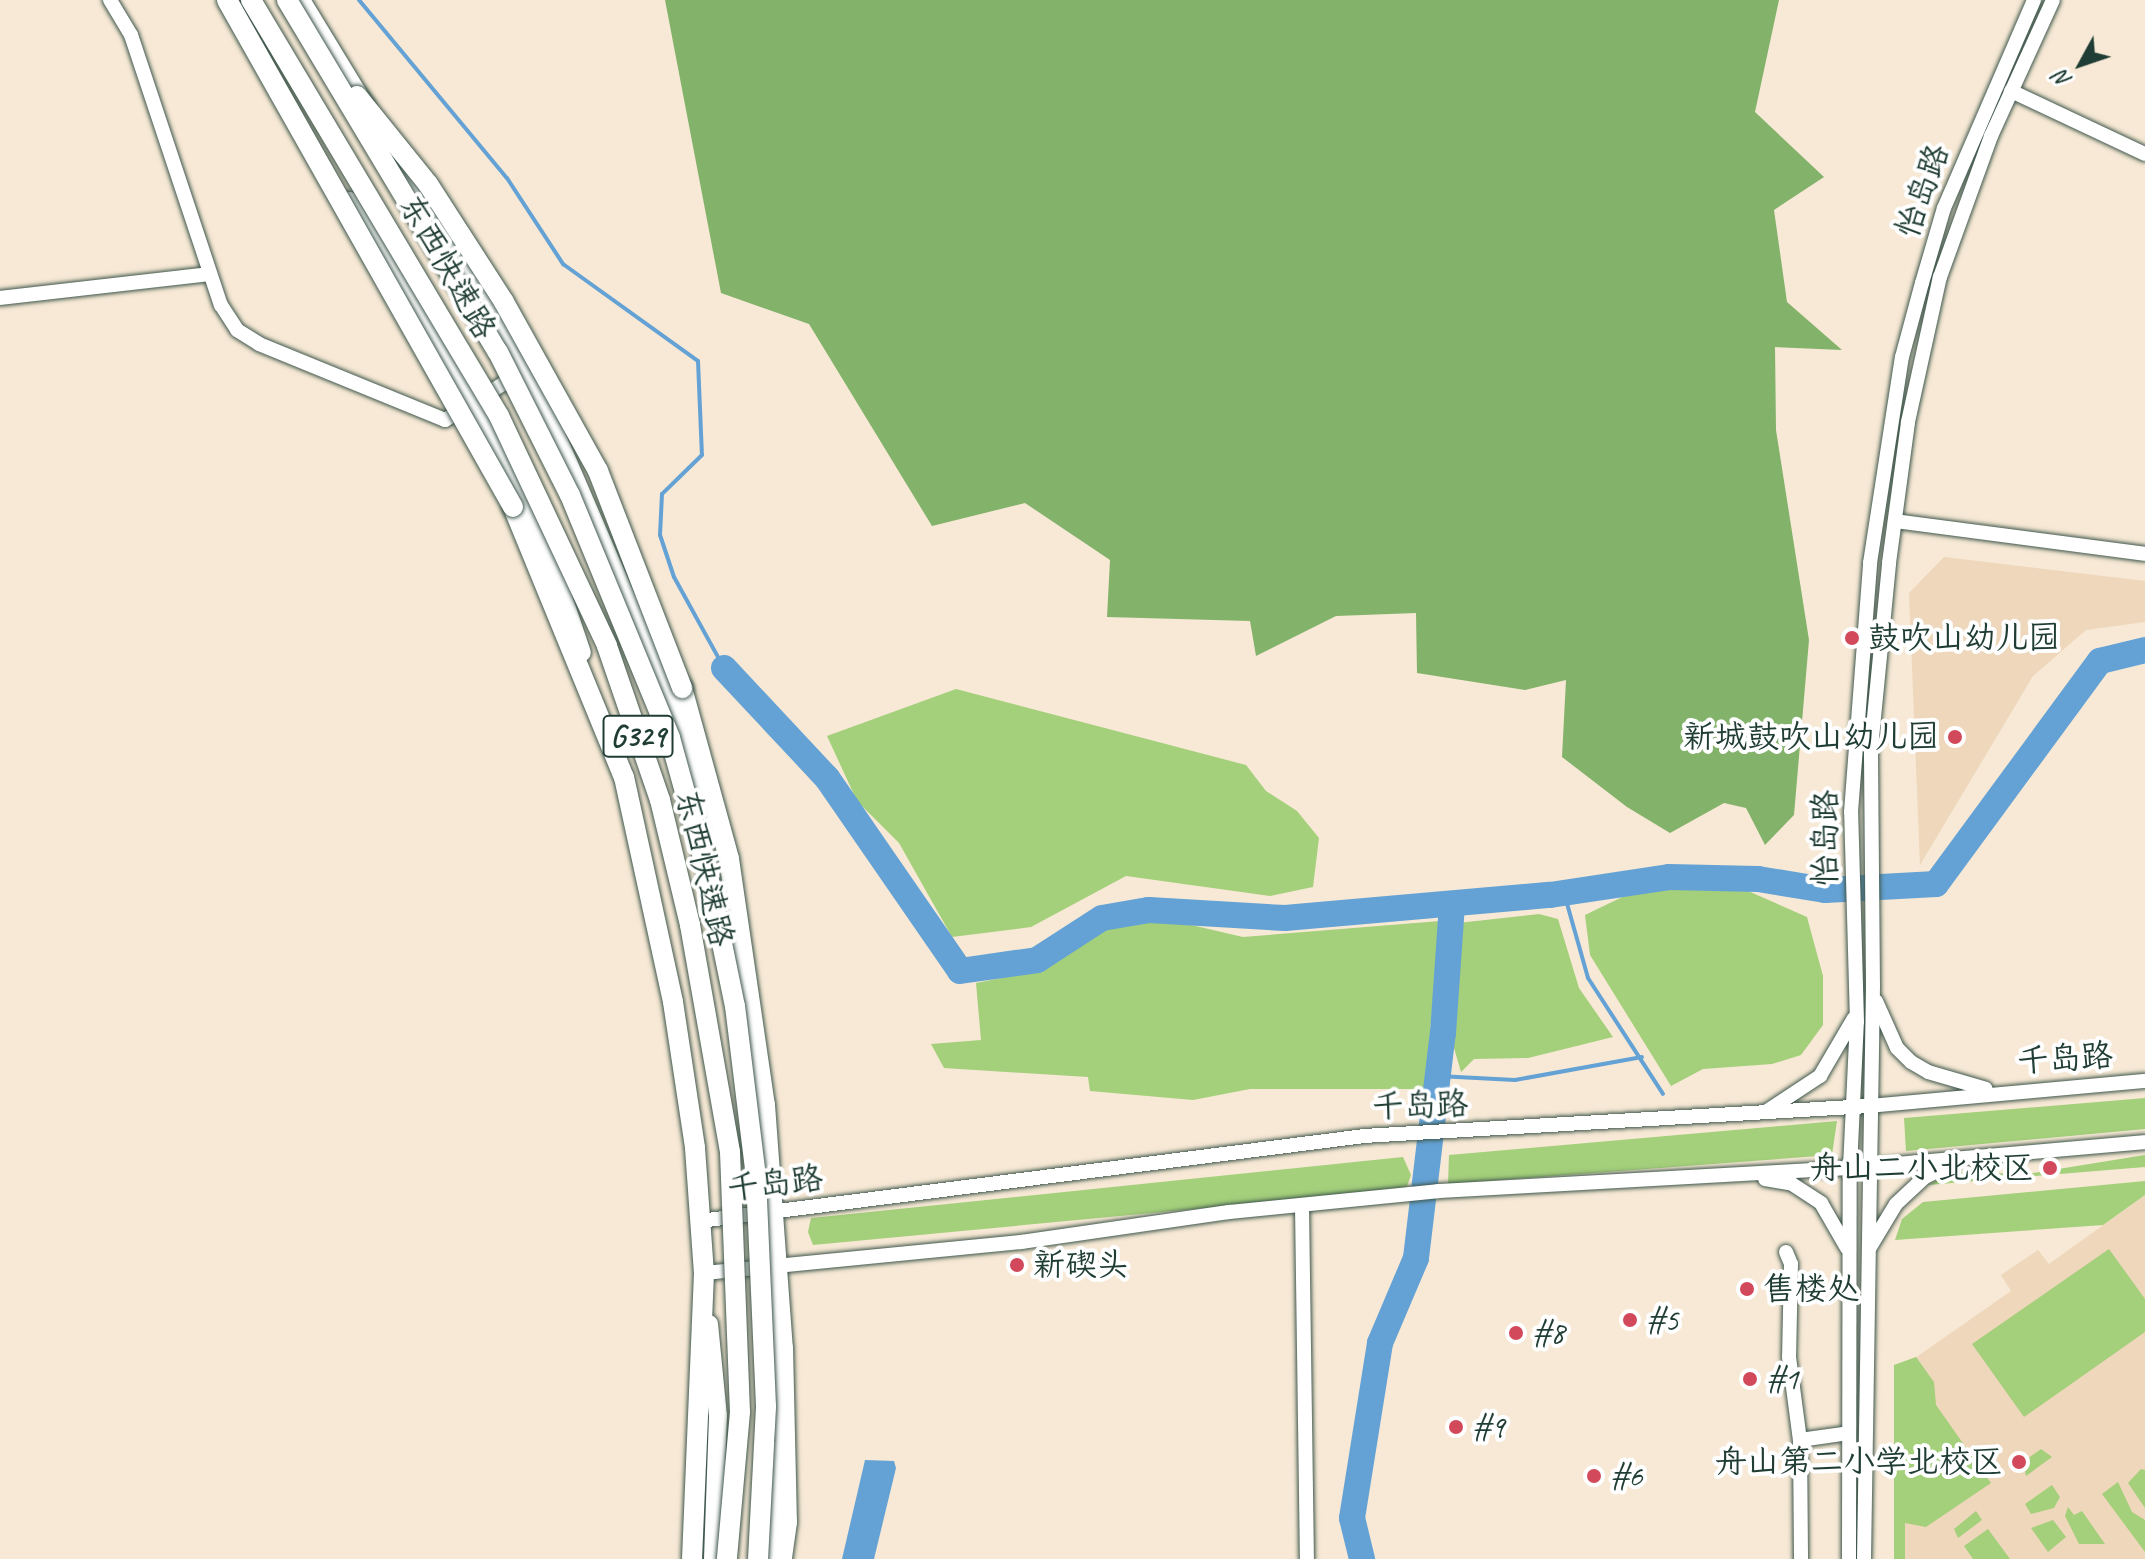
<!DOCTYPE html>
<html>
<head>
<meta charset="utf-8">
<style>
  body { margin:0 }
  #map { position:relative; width:2145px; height:1559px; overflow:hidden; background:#f7e9d5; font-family:Caveat,"LXGW WenKai TC",sans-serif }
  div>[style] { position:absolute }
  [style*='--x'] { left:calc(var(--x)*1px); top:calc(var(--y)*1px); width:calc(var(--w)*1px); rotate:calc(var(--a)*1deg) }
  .built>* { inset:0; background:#eed7bb }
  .green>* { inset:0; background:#a4cf7b }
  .forest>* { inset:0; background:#83b26b }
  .water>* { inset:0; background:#64a2d5 }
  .stream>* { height:4px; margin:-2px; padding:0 2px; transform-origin:2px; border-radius:2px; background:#64a2d5 }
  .river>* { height:26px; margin:-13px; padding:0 13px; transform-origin:13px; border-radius:13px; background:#64a2d5 }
  .roads { filter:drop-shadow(0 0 2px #3f574c) drop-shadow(0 0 2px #3f574c) }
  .minor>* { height:14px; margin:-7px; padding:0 7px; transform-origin:7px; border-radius:7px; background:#fff }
  .major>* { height:18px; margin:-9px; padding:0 9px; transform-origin:9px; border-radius:9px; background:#fff }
  .highway>* { height:20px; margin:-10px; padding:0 10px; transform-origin:10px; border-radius:10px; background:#fff }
  .bridges { filter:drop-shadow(0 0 2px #3f574c) drop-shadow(0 0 2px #3f574c) }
  .highway-bridge>* { height:20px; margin:-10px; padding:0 10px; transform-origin:10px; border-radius:10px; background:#fff }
  .dots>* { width:22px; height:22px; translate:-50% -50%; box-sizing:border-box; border:4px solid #fff; border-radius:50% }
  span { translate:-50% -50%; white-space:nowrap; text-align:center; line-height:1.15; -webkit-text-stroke:8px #fff; paint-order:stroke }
  .shield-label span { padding:2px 6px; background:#fff; border:2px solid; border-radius:6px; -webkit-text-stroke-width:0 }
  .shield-label { font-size:30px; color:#1f3d34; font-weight:700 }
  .street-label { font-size:32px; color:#1f3d34 }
  .poi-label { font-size:32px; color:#1f3d34 }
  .left { translate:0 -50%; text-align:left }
  .right { translate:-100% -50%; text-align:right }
  .north { position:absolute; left:2041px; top:24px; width:80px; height:80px; -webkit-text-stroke:6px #fff; paint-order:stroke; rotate:230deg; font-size:22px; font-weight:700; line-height:32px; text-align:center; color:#1f3d34 }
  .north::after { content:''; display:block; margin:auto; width:28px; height:36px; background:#1f3d34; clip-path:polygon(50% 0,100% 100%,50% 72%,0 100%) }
</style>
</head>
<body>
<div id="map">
  <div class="built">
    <i style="clip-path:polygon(1944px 557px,2145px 581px,2145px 622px,2086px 630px,2033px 676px,1920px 865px,1909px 593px)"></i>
    <i style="clip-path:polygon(2145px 1195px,2145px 1559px,1894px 1559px,1894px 1365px,1908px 1363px,2011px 1291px,2001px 1275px,2038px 1250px,2049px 1264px)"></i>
  </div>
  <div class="green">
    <i style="clip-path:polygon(956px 689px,1246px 765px,1266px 791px,1297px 811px,1319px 838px,1313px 887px,1270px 896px,1126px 876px,1031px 927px,952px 937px,899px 843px,857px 801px,827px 736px)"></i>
    <i style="clip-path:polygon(1698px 884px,1748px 891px,1807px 917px,1823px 976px,1823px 1025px,1801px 1055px,1772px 1064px,1703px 1069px,1671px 1086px,1590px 955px,1585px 915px,1641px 888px)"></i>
    <i style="clip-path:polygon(1539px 914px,1558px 919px,1579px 988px,1613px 1037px,1528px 1058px,1474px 1059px,1461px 1072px,1452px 1041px,1458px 923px)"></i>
    <i style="clip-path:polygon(1174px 921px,1243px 937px,1440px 921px,1425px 1089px,1250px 1089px,1193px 1100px,1090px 1091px,1088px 1077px,944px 1068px,931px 1044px,981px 1040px,976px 983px,1038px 971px,1102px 926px)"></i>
    <i style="clip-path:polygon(2145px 1098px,2145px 1129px,1906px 1151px,1904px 1118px)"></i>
    <i style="clip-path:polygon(1837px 1121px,1832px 1155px,1448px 1184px,1449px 1155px)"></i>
    <i style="clip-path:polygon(2145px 1155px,2145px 1167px,1928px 1185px,1954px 1172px,2028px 1174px)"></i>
    <i style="clip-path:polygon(1403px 1157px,1411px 1175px,1406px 1189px,813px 1245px,808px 1232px,811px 1218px)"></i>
    <i style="clip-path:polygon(2145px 1181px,2145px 1195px,2103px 1225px,1895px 1240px,1902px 1219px,1923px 1202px)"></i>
    <i style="clip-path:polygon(2109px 1249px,2145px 1299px,2145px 1332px,2024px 1417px,1972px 1344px)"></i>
    <i style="clip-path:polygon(1916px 1357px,1934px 1382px,1936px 1405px,1991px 1483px,1926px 1527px,1905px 1523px,1905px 1559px,1894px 1559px,1894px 1365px)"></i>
    <i style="clip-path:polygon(2041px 1449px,2052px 1457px,2026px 1476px,2023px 1462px)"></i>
    <i style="clip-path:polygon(2141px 1469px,2145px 1470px,2145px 1508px,2128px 1483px)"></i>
    <i style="clip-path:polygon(2118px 1482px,2132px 1512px,2145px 1520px,2145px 1552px,2102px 1494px)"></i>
    <i style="clip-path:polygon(2052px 1485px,2060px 1497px,2054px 1508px,2031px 1514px,2025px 1504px)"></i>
    <i style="clip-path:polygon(2068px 1507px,2074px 1515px,2082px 1511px,2105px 1544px,2079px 1544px,2065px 1516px)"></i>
    <i style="clip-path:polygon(1976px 1511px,1982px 1520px,1958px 1538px,1954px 1529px)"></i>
    <i style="clip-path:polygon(2053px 1520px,2066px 1537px,2048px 1552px,2031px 1528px)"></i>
    <i style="clip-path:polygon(1988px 1529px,2010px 1559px,1973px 1559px,1964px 1546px)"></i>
  </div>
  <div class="forest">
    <i style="clip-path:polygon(665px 0,1779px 0,1755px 112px,1824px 177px,1774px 210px,1787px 302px,1842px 350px,1775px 347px,1776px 430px,1809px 640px,1794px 815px,1765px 845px,1746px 808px,1724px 803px,1670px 833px,1627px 807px,1562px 757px,1566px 680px,1525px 690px,1417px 673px,1416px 613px,1336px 616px,1256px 656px,1250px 621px,1107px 617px,1110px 560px,1025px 503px,932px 526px,809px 324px,721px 293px)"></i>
  </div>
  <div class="water">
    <i style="clip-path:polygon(865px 1460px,894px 1461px,896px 1468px,874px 1559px,842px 1559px)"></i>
  </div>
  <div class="stream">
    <i style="--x:359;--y:0;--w:231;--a:50.3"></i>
    <i style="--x:507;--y:178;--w:103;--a:56.9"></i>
    <i style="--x:563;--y:264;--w:166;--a:35.7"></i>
    <i style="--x:698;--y:361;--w:94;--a:87.6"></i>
    <i style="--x:702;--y:455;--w:56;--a:135.7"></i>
    <i style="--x:662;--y:494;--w:41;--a:92.8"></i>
    <i style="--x:660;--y:535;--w:44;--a:71.6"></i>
    <i style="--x:674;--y:577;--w:104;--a:61.2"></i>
    <i style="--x:1564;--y:893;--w:88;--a:74.2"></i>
    <i style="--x:1588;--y:978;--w:138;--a:57.1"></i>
    <i style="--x:1438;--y:1076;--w:77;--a:3"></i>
    <i style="--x:1515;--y:1080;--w:129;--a:-10.3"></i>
  </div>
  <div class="river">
    <i style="--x:724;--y:668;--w:151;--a:46.9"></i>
    <i style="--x:827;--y:778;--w:234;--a:55.4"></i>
    <i style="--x:960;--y:971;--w:78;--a:-8.1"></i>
    <i style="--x:1037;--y:960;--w:77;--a:-32.9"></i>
    <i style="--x:1102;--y:918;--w:48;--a:-9.7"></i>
    <i style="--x:1149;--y:910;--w:136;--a:3.4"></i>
    <i style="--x:1285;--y:918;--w:266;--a:-5"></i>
    <i style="--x:1550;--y:895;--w:120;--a:-8.6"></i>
    <i style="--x:1669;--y:877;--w:89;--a:1.3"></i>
    <i style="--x:1758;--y:879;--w:68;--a:9.3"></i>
    <i style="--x:1825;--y:890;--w:111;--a:-3.1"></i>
    <i style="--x:1936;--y:884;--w:277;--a:-53.7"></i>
    <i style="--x:2100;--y:661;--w:46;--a:-13.7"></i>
    <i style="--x:1362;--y:1559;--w:42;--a:-103.7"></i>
    <i style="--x:1352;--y:1518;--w:177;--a:-80.9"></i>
    <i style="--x:1380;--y:1343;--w:92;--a:-67"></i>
    <i style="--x:1416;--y:1258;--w:227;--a:-83.2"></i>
    <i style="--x:1443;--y:1033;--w:129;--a:-86"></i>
  </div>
  <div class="roads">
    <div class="minor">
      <i style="--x:110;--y:0;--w:41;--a:59"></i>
      <i style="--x:131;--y:35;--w:285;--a:71.6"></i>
      <i style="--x:221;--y:305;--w:30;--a:57"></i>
      <i style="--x:237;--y:330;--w:26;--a:32"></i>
      <i style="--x:259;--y:344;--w:201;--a:22.2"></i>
      <i style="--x:445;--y:420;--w:87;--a:-31.9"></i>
      <i style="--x:2011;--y:91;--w:148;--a:25.2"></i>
      <i style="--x:0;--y:298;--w:211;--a:-6.5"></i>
      <i style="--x:1895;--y:521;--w:252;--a:7.5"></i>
      <i style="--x:1876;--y:1001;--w:51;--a:65.9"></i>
      <i style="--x:1897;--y:1048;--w:20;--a:45"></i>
      <i style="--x:1911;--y:1062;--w:20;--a:30"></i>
      <i style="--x:1928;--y:1072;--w:60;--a:16.3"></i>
      <i style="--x:1767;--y:1111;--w:64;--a:-33.4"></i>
      <i style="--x:1820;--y:1076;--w:67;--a:-59.6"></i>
      <i style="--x:1765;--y:1179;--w:27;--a:10"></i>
      <i style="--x:1792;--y:1184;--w:35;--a:33"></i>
      <i style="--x:1821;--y:1203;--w:52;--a:60"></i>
      <i style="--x:1302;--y:1206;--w:353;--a:89.2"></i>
      <i style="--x:700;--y:1221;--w:669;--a:-7.29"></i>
      <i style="--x:1364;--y:1136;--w:506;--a:-3.4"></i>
      <i style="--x:1869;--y:1106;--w:277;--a:-5.2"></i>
      <i style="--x:1870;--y:1247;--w:50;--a:-58.8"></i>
      <i style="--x:1896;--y:1204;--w:40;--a:-43"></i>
      <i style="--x:1925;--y:1177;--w:32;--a:-26"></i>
      <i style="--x:1786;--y:1252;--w:13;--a:67"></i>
      <i style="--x:1791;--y:1264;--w:93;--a:91.2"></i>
      <i style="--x:1789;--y:1357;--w:84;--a:82.5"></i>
      <i style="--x:1800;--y:1440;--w:49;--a:-8.1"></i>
      <i style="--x:704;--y:1273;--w:319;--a:-5.6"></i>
      <i style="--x:1021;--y:1242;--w:210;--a:-8.2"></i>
      <i style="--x:1229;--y:1212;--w:210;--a:-5.7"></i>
      <i style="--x:1438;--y:1191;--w:413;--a:-3.2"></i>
      <i style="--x:1850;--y:1168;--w:296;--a:-5"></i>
      <i style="--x:1800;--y:1440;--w:119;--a:89.5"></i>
      <i style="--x:1849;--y:1559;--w:391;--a:-89.9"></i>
      <i style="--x:1850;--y:1168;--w:146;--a:-87.3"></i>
      <i style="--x:1857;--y:1022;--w:210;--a:-91.6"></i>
      <i style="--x:1851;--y:812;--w:250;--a:-85.6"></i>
      <i style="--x:1870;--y:563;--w:208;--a:-81.2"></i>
      <i style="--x:1902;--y:357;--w:77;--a:-74.9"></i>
      <i style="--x:1922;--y:283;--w:78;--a:-73.7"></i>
      <i style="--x:1944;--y:208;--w:227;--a:-66.6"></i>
      <i style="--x:1864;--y:1559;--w:573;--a:-89.1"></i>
      <i style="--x:1873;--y:986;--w:238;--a:-90.5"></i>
      <i style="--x:1871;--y:748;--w:186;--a:-84.4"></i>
      <i style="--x:1889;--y:563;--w:142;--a:-82.3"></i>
      <i style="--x:1908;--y:422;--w:148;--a:-77.6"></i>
      <i style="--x:1940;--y:277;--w:150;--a:-70.1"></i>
      <i style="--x:1991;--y:136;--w:149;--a:-65.5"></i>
    </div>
    <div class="major">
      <i style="--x:301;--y:0;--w:125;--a:58.7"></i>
      <i style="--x:394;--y:153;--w:269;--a:58.7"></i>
      <i style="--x:534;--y:383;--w:357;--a:66.7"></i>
      <i style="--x:675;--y:711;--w:132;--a:75.5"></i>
      <i style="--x:350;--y:201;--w:235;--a:58.2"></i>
      <i style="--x:474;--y:401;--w:171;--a:64"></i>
      <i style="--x:549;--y:555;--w:103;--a:71.4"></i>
      <i style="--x:709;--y:1324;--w:92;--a:84.4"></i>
      <i style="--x:718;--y:1416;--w:143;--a:92"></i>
      <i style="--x:767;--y:1556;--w:106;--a:-86.8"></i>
    </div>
    <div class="highway">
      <i style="--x:513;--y:507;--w:292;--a:67.7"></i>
      <i style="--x:624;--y:777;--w:230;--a:77.7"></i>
      <i style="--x:673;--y:1002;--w:148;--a:81.4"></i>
      <i style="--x:695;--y:1148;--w:125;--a:85.9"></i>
      <i style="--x:704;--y:1273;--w:286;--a:92.4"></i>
      <i style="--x:682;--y:688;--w:177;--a:74.6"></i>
      <i style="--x:729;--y:859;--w:249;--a:81.7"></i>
      <i style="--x:765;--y:1105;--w:244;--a:85.8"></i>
      <i style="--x:783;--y:1348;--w:174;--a:88.7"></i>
      <i style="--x:787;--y:1522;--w:37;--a:98"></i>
    </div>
  </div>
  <div class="bridges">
    <div class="highway-bridge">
      <i style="--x:227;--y:0;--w:582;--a:60.57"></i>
      <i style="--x:251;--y:0;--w:484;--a:59.2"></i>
      <i style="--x:499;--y:416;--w:254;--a:64.8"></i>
      <i style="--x:607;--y:646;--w:163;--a:71"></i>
      <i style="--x:660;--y:800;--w:129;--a:76.5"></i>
      <i style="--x:690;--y:925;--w:230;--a:80"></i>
      <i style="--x:730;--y:1152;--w:260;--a:87.8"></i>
      <i style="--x:740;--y:1412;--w:148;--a:95.1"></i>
      <i style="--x:287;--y:0;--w:410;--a:59.1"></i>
      <i style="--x:498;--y:352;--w:160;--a:63.3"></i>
      <i style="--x:570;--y:495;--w:263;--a:67.6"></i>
      <i style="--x:670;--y:738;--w:142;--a:74.5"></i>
      <i style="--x:708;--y:875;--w:134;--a:78.4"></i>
      <i style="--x:735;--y:1006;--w:172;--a:83"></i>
      <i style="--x:756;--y:1177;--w:230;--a:87.5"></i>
      <i style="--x:766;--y:1407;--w:152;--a:93"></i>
      <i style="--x:357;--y:96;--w:113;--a:51.1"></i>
      <i style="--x:428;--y:184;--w:140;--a:57.2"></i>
      <i style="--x:504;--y:302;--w:193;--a:60.9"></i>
      <i style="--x:598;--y:471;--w:233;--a:68.8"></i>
    </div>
  </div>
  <div class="dots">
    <i style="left:1852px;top:638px;background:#d1495b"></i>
    <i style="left:1955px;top:737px;background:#d1495b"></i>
    <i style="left:2050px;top:1168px;background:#d1495b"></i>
    <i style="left:1017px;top:1265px;background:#d1495b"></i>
    <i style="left:1747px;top:1289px;background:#d1495b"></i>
    <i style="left:1630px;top:1320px;background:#d1495b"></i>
    <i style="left:1516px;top:1333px;background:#d1495b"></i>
    <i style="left:1750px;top:1379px;background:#d1495b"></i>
    <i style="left:1456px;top:1427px;background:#d1495b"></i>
    <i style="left:2019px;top:1462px;background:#d1495b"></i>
    <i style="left:1594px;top:1476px;background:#d1495b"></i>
  </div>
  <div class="shield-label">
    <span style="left:638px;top:736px">G329</span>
  </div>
  <div class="street-label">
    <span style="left:1923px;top:191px;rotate:-70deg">怡岛路</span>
    <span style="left:447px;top:267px;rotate:60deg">东西快速路</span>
    <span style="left:1826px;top:838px;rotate:-90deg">怡岛路</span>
    <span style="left:704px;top:868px;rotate:77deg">东西快速路</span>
    <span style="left:2065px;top:1059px;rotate:-4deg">千岛路</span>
    <span style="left:1420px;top:1106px;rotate:-2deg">千岛路</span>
    <span style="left:775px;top:1184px;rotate:-7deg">千岛路</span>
  </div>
  <div class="poi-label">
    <span class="left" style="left:1868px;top:638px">鼓吹山幼儿园</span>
    <span class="right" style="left:1939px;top:737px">新城鼓吹山幼儿园</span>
    <span class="right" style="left:2034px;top:1168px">舟山二小北校区</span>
    <span class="left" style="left:1033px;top:1265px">新碶头</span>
    <span class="left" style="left:1763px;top:1289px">售楼处</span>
    <span class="left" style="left:1646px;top:1320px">#5</span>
    <span class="left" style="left:1532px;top:1333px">#8</span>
    <span class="left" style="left:1766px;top:1379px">#1</span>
    <span class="left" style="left:1472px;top:1427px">#9</span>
    <span class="right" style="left:2003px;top:1462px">舟山第二小学北校区</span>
    <span class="left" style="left:1610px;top:1476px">#6</span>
  </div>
  <div class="north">N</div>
</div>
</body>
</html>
